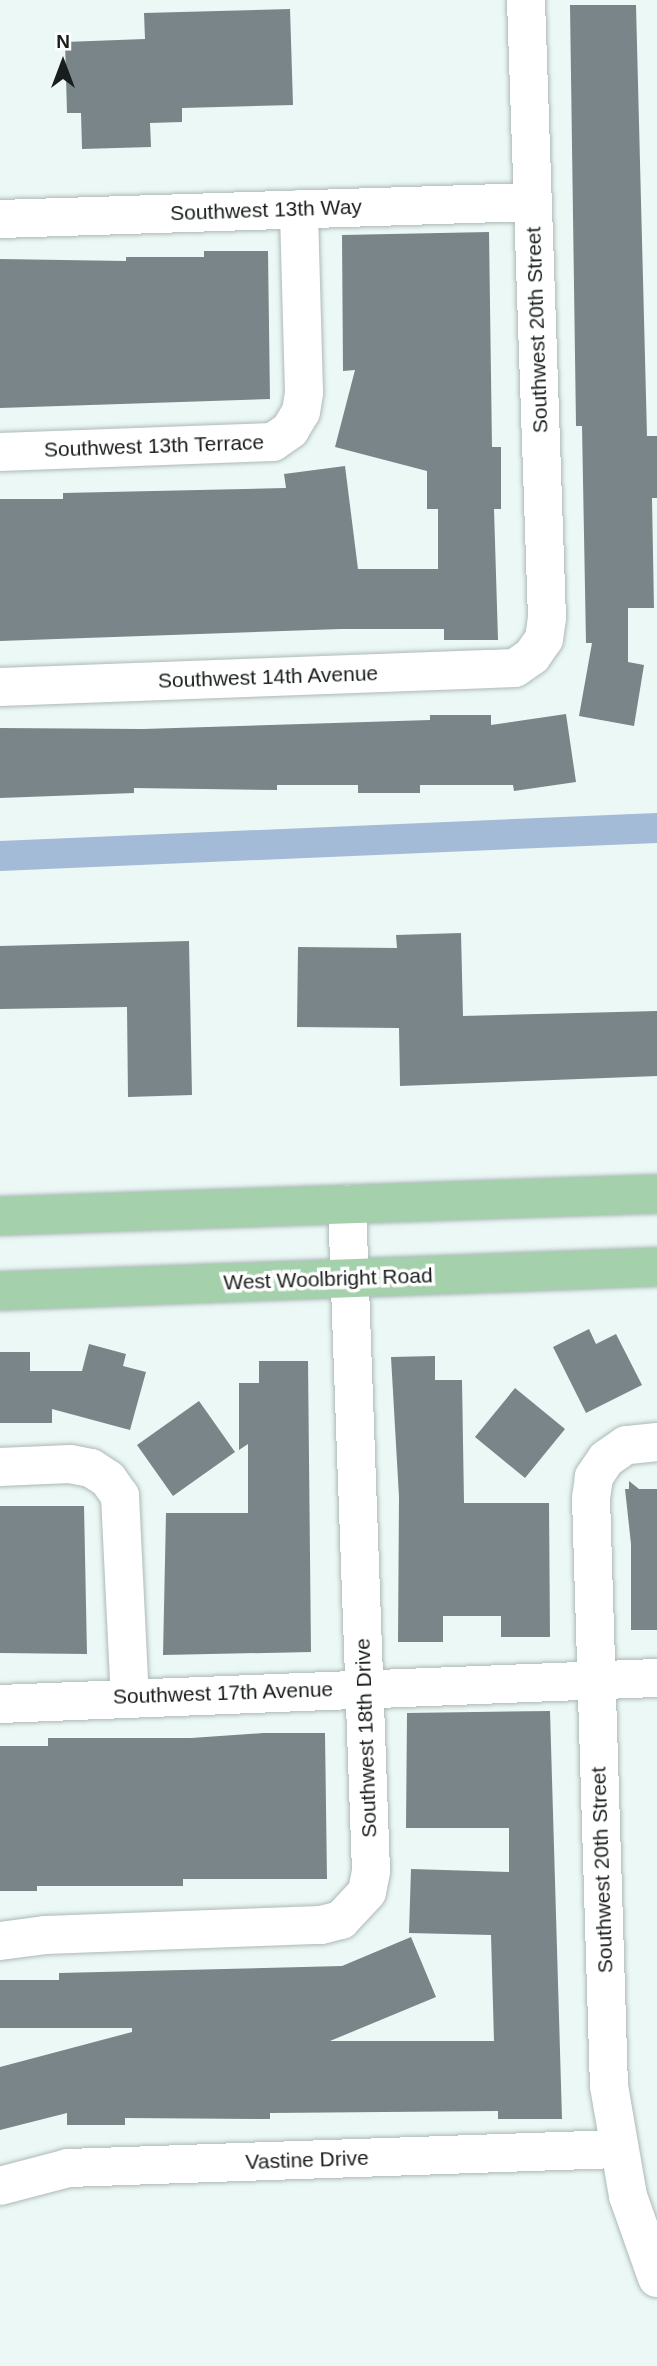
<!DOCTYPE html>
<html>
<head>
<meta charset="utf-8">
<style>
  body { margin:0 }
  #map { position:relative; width:657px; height:2366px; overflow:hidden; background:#ebf8f6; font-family:Arial,sans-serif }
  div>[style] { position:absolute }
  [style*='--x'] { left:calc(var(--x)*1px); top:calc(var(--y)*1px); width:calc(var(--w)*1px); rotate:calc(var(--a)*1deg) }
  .canal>* { height:30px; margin:-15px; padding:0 15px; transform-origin:15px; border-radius:15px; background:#a4bbd8 }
  .building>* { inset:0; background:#798588 }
  .roads { filter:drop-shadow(0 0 2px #acb9b7) drop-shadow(0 0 2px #acb9b7) }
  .minor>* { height:38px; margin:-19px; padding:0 19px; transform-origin:19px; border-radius:19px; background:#fff }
  .major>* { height:38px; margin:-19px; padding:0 19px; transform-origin:19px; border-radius:19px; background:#a4d1ac }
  span { translate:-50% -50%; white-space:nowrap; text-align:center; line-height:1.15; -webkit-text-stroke:7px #fff; paint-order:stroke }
  .street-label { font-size:21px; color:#191e1d }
  .north { position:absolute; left:28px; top:28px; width:70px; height:70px; -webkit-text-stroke:5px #fff; paint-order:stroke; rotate:0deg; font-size:19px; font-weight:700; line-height:28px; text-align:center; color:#191e1d }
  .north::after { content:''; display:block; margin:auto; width:24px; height:32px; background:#191e1d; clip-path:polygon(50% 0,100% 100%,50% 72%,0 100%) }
</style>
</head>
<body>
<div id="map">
  <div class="canal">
    <i style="--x:0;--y:856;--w:658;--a:-2.44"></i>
  </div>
  <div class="building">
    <i style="clip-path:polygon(570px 5px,636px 5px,647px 436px,657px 436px,657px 498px,652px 498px,654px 608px,628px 608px,628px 662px,644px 665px,634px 726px,579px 716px,592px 643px,586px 643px,582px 426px,576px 426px)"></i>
    <i style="clip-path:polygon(290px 9px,293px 105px,182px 108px,182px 122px,150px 123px,151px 147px,82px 149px,81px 113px,67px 113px,65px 42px,145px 39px,144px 13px)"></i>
    <i style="clip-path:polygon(489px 232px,492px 447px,501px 447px,501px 509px,494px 509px,498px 640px,444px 640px,444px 629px,341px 629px,0 641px,0 499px,63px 499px,63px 493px,286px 488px,284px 474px,345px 466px,358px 569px,438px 569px,438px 509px,427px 509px,427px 471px,335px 447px,355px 370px,343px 371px,342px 235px)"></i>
    <i style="clip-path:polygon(204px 251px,268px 251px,270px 399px,0 408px,0 259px,126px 261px,126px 257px,204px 257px)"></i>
    <i style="clip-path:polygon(566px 714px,576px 782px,514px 791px,513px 785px,420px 785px,420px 793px,358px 793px,358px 785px,277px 785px,277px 790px,134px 788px,134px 793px,0 798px,0 728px,143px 729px,430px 720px,430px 715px,491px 715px,491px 725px)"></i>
    <i style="clip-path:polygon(461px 933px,463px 1016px,657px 1011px,657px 1076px,400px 1086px,399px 1028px,297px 1027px,298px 947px,397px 948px,396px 935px)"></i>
    <i style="clip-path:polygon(189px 941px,192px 1095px,128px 1097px,127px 1007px,0 1009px,0 946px)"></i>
    <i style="clip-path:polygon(589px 1329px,596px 1344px,616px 1334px,642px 1385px,586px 1413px,553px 1347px)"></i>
    <i style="clip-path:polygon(89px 1344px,126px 1354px,123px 1366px,146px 1372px,130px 1430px,52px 1409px,52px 1423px,0 1423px,0 1352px,30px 1352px,30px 1371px,82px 1371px)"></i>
    <i style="clip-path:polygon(435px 1356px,435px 1380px,462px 1380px,464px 1503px,549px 1503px,550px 1637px,501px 1637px,501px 1616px,443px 1616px,443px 1642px,398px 1642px,399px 1497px,391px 1357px)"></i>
    <i style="clip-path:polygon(259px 1361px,308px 1361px,311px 1652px,163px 1655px,166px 1513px,248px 1513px,248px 1444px,239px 1450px,239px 1383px,259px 1383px)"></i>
    <i style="clip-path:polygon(515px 1388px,565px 1429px,525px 1478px,475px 1437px)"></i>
    <i style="clip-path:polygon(199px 1401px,235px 1452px,173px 1496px,137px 1445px)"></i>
    <i style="clip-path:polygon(629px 1481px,639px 1489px,657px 1489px,657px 1630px,631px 1630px,631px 1544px,625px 1489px,629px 1489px)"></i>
    <i style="clip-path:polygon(0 1506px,84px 1506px,87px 1654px,0 1653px)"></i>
    <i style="clip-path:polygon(550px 1711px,562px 2119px,498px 2119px,498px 2111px,270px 2113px,270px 2119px,125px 2118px,125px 2125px,67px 2125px,67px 2113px,0 2130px,0 2067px,132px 2032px,132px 2028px,0 2028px,0 1980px,59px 1980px,59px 1973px,342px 1966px,411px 1937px,436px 1997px,330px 2041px,494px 2041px,491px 1935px,409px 1933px,411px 1869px,509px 1872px,509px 1828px,406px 1828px,407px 1713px)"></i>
    <i style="clip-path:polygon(263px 1733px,325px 1733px,327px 1879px,183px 1879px,183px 1886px,37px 1886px,37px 1891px,0 1891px,0 1746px,48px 1746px,48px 1738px,191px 1738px)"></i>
  </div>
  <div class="roads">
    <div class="minor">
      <i style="--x:0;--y:219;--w:533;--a:-1.83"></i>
      <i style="--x:0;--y:452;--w:273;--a:-2.1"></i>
      <i style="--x:273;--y:442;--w:21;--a:-35"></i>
      <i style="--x:290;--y:430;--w:21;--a:-59"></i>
      <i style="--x:301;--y:412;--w:20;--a:-81"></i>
      <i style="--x:304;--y:392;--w:183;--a:-91.6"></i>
      <i style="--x:0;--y:687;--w:515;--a:-2.11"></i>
      <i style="--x:515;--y:668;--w:21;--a:-35"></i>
      <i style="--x:532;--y:656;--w:21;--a:-55"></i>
      <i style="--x:544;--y:639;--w:21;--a:-82"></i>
      <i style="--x:547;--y:618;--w:618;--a:-91.95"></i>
      <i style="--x:657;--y:1442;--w:31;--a:174"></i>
      <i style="--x:626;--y:1445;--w:24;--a:145"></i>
      <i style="--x:606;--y:1459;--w:22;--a:124"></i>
      <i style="--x:594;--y:1477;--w:21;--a:98"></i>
      <i style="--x:591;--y:1498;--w:588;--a:88.25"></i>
      <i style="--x:609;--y:2086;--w:112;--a:80.2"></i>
      <i style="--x:628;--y:2196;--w:87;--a:70.5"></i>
      <i style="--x:0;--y:1467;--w:70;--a:-2.5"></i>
      <i style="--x:70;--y:1464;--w:21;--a:11"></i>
      <i style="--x:91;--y:1468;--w:20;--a:33"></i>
      <i style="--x:108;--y:1479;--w:21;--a:55"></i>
      <i style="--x:120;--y:1496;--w:201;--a:87.2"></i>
      <i style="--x:0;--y:1704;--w:658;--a:-2.27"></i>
      <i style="--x:0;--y:1941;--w:45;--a:-7.6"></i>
      <i style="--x:45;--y:1935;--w:276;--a:-2.1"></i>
      <i style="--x:321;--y:1925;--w:21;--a:-14"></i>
      <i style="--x:341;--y:1920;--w:38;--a:-47"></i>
      <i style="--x:367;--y:1892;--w:21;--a:-79"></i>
      <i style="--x:371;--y:1871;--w:667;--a:-92.06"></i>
      <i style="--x:0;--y:2186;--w:70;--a:-14.8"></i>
      <i style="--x:68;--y:2168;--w:549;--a:-1.98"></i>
    </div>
    <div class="major">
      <i style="--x:0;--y:1216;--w:657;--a:-1.92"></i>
      <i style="--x:0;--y:1291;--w:657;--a:-2.09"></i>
    </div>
  </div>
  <div class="street-label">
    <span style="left:266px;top:210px;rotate:-2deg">Southwest 13th Way</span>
    <span style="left:537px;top:330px;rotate:-92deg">Southwest 20th Street</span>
    <span style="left:154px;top:446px;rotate:-2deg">Southwest 13th Terrace</span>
    <span style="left:268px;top:677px;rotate:-2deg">Southwest 14th Avenue</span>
    <span style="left:328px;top:1279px;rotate:-2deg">West Woolbright Road</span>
    <span style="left:223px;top:1693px;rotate:-2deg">Southwest 17th Avenue</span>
    <span style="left:366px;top:1738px;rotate:-92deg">Southwest 18th Drive</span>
    <span style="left:602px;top:1870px;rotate:-92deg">Southwest 20th Street</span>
    <span style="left:307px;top:2160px;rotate:-2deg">Vastine Drive</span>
  </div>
  <div class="north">N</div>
</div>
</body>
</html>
